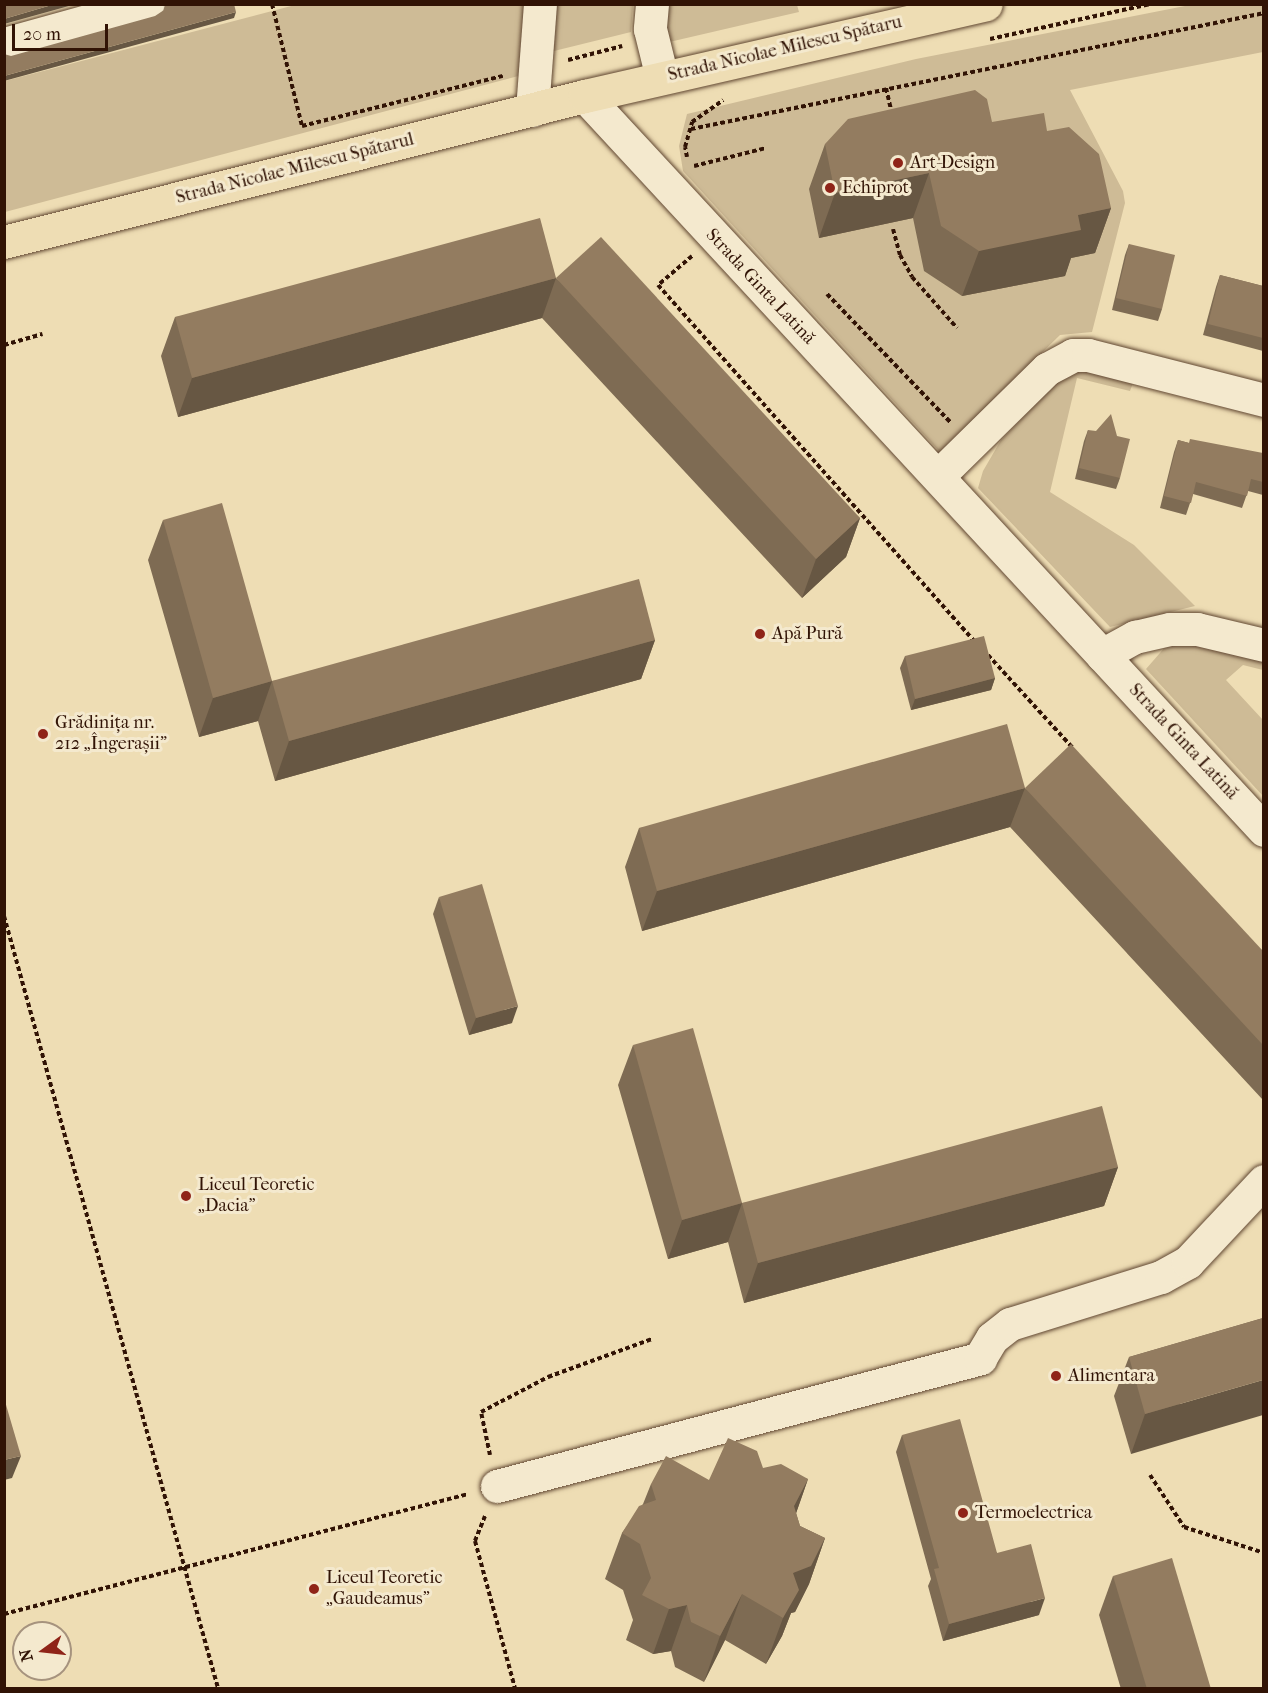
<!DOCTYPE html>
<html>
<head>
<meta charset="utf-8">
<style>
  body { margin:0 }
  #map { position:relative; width:1268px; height:1693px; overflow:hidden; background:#eeddb4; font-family:"IM FELL French Canon",serif }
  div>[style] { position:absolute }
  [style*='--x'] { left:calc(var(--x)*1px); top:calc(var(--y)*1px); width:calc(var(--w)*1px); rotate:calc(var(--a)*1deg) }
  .green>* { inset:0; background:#cebb96 }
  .path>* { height:4px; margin-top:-2px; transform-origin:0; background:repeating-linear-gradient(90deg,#311305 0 4.5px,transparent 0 7.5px) }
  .roads { filter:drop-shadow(0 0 2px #604631) drop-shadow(0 0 2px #604631) }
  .minor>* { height:33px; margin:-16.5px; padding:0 16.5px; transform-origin:16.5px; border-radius:16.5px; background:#f4e9ce }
  .major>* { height:33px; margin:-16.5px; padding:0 16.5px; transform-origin:16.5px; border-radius:16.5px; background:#eeddb4 }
  .wall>* { inset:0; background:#7e6b53 }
  .shaded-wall>* { inset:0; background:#675743 }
  .building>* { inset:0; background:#937c60 }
  .dots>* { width:16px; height:16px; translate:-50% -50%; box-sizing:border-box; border:3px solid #f4e9ce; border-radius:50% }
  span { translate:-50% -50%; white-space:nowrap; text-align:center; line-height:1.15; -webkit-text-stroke:6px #f4e9ce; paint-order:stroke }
  .street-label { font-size:18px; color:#311305 }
  .poi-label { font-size:18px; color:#311305 }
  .left { translate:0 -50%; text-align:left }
  .frame { position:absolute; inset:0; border:6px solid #311305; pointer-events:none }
  .north { position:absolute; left:12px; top:1621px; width:60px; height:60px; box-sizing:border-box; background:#f4e9ce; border:2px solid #a6937e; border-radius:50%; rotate:255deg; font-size:16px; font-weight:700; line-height:24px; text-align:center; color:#311305 }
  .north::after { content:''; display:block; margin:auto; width:21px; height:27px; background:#8f2418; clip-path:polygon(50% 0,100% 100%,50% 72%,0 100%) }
  .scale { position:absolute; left:12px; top:24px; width:96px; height:27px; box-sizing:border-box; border:3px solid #311305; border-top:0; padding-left:8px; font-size:18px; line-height:21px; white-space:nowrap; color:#311305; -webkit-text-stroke:4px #f4e9ce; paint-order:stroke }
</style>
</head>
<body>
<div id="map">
  <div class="green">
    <i style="clip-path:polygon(295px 5px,529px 5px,526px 74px,5px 212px,5px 81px)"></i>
    <i style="clip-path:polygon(553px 5px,633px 5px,631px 32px,550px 52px)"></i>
    <i style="clip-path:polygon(664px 5px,797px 5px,799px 12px,665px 43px)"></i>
    <i style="clip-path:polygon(1190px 5px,1263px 5px,1263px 52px,1070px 90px,1123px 191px,1125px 203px,1092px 332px,1060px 335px,940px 452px,683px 171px,679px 146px,687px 114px,916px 59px)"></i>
    <i style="clip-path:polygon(1079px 370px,1133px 383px,1130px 391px,1077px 378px,1050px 492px,1134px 545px,1195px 606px,1110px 627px,978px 488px,983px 471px,1001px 440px,1068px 371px)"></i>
    <i style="clip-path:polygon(1179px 640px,1263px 659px,1263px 670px,1243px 665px,1226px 680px,1263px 720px,1263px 796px,1146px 669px,1166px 646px)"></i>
  </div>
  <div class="path">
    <i style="--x:272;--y:4;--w:126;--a:76.2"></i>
    <i style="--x:302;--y:126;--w:207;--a:-14"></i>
    <i style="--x:990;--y:39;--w:164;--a:-12.3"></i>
    <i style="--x:568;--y:60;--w:56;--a:-14.5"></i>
    <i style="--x:886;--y:88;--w:27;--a:77"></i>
    <i style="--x:691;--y:129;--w:585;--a:-11.44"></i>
    <i style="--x:687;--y:157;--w:10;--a:-101"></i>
    <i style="--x:685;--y:147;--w:26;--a:-74"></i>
    <i style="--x:692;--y:122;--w:38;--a:-35"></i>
    <i style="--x:694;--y:166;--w:74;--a:-14"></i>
    <i style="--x:893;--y:229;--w:27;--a:75"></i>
    <i style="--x:900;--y:255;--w:25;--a:61"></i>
    <i style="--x:912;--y:277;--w:68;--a:48.6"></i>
    <i style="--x:692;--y:256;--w:45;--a:139.5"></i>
    <i style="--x:658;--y:285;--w:476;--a:48.4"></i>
    <i style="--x:827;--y:294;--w:178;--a:46.1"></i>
    <i style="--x:4;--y:345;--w:40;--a:-16"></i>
    <i style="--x:988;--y:655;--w:125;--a:47.6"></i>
    <i style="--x:4;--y:916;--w:801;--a:74.51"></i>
    <i style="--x:490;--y:1455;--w:44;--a:-101.8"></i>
    <i style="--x:481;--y:1412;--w:76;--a:-27.6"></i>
    <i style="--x:548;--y:1377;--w:111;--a:-20.1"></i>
    <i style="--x:1150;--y:1475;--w:62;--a:56.8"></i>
    <i style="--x:1184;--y:1527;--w:84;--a:18"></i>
    <i style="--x:485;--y:1516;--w:27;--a:112"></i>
    <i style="--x:475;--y:1541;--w:152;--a:74.8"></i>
    <i style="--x:4;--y:1614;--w:478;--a:-14.5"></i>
  </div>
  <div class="roads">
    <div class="minor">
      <i style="--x:652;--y:4;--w:25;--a:95"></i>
      <i style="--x:650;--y:29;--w:50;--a:76.2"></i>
      <i style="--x:4;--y:44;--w:149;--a:-15.5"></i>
      <i style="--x:585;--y:96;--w:1000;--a:47.23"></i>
      <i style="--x:532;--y:110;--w:106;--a:-85.7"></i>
      <i style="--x:938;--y:476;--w:153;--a:-44.5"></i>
      <i style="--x:1047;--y:369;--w:30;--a:-28"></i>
      <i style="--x:1073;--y:355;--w:15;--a:0"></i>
      <i style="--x:1088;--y:355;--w:182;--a:14.3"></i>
      <i style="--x:1102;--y:655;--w:38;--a:-29"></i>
      <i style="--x:1135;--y:637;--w:36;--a:-13"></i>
      <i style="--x:1170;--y:629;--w:27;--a:0"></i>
      <i style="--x:1197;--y:629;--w:69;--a:13.4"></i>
      <i style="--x:497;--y:1486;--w:500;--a:-14.8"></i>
      <i style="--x:980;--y:1358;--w:23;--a:-59"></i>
      <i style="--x:992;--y:1338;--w:23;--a:-38"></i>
      <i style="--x:1010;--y:1324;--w:158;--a:-17.3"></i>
      <i style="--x:1161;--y:1277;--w:31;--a:-29"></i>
      <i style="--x:1188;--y:1262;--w:111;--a:-46.8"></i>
    </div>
    <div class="major">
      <i style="--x:4;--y:242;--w:599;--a:-14.11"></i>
      <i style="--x:585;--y:96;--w:411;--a:-12.9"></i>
    </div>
  </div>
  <div class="wall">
    <i style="clip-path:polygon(992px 122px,1047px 131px,1111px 208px,1095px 253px,1071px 258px,1065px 276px,962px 296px,924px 271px,913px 218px,819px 238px,809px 189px,825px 144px)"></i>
    <i style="clip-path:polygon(1129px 244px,1162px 309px,1158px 321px,1112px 310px,1125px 255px)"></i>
    <i style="clip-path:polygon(1220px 275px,1263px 286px,1263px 351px,1203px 335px,1216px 287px)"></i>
    <i style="clip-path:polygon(556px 278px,860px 518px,846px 557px,802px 598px,542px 318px,178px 417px,161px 356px,175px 317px)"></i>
    <i style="clip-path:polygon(1088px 430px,1120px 478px,1116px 489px,1075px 479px,1084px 441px)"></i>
    <i style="clip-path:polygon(1178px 440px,1189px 443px,1262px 454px,1263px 448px,1263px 495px,1248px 491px,1242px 508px,1193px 494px,1186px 515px,1160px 508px,1174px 452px)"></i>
    <i style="clip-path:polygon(163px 520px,272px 681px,655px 640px,641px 679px,275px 781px,258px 721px,199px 737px,148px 560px)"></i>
    <i style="clip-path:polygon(905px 656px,995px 678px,991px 690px,911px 710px,900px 668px)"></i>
    <i style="clip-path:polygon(1025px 788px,1263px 951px,1263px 1100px,1010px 827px,642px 931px,625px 867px,639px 828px)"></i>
    <i style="clip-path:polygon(439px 897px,512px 1023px,469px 1035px,433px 914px)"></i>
    <i style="clip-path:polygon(633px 1045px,742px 1203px,1118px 1167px,1104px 1206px,744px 1303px,728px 1242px,668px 1259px,618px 1085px)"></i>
    <i style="clip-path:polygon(1263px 1318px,1131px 1454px,1114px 1396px,1129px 1357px)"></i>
    <i style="clip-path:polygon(902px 1435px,997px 1553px,1039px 1615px,943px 1641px,928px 1586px,931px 1579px,896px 1452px)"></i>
    <i style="clip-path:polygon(763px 1468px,808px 1479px,796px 1513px,800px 1526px,825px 1538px,809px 1584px,795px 1612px,791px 1613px,782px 1636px,766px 1664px,725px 1640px,704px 1682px,675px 1667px,671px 1651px,653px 1654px,626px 1640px,633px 1620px,623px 1590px,605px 1579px,622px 1533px,643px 1504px,651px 1484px,709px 1480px)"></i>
    <i style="clip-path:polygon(1113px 1576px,1211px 1689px,1121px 1689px,1099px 1615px)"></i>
  </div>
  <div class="shaded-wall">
    <i style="clip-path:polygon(55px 4px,76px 4px,4px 24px,4px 19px)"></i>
    <i style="clip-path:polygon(236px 12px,234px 18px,4px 81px,4px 76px)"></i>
    <i style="clip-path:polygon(929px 173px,913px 218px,819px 238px,835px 193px)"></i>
    <i style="clip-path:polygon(1111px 208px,1095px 253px,1071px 258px,1065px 276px,962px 296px,979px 251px,1078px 215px)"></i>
    <i style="clip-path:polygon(556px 278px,542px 318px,178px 417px,192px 378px)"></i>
    <i style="clip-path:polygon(860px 518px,846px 557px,802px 598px,816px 559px)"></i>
    <i style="clip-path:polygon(655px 640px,641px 679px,275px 781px,289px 741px)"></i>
    <i style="clip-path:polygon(995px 678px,991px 690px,911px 710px,915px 699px)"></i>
    <i style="clip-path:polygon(272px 681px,258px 721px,199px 737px,213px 698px)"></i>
    <i style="clip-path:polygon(1025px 788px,1010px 827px,642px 931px,657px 891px)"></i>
    <i style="clip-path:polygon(518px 1006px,512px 1023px,469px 1035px,476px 1018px)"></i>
    <i style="clip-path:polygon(1118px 1167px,1104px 1206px,744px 1303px,758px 1263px)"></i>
    <i style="clip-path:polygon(742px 1203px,728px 1242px,668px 1259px,682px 1220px)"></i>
    <i style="clip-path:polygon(1263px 1380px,1263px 1415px,1131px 1454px,1145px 1414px)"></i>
    <i style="clip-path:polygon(21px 1456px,12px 1478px,4px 1480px,4px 1460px)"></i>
    <i style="clip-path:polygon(808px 1479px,792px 1525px,794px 1506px)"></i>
    <i style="clip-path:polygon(825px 1538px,809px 1584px,795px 1612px,791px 1613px,782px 1636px,766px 1664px,783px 1618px,793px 1573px)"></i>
    <i style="clip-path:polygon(742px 1594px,725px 1640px,704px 1682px,720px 1636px)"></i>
    <i style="clip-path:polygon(1045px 1598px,1039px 1615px,943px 1641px,949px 1624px)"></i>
    <i style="clip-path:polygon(687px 1605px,671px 1651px,653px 1654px,669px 1609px)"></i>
  </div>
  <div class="building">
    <i style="clip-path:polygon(4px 4px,55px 4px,4px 19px)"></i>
    <i style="clip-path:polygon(166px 4px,234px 4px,236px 12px,4px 76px,4px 54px,11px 56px,155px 16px,164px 10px)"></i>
    <i style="clip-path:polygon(975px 90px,987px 99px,992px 122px,1044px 113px,1047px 131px,1069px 127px,1099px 154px,1111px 208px,1078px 215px,1081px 230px,979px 251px,941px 226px,929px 173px,835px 193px,825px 144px,848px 119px)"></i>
    <i style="clip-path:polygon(540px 218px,556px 278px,192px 378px,175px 317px)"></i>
    <i style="clip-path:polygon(601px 237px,860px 518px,816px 559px,556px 278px)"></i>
    <i style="clip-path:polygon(1129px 244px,1175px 255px,1162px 309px,1116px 298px)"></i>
    <i style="clip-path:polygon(1220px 275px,1263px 286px,1263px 338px,1208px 324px)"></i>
    <i style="clip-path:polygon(1111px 414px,1117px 436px,1130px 439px,1120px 478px,1079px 468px,1088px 430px,1096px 431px)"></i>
    <i style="clip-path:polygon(1190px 439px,1263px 453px,1263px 482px,1251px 479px,1247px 496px,1196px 482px,1191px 503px,1164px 496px,1178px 440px,1189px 443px)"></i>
    <i style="clip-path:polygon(222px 503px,272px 681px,213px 698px,163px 520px)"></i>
    <i style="clip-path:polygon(639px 579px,655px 640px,289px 741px,272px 681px)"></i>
    <i style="clip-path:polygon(984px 636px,995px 678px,915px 699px,905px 656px)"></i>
    <i style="clip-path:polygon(1007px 724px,1025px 788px,657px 891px,639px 828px)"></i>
    <i style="clip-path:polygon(1071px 744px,1263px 951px,1263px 1045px,1025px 788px)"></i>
    <i style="clip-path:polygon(482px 884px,518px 1006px,476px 1018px,439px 897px)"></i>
    <i style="clip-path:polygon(693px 1028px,742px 1203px,682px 1220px,633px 1045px)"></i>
    <i style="clip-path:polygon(1102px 1106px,1118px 1167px,758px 1263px,742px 1203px)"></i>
    <i style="clip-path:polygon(1263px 1318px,1263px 1380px,1145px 1414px,1129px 1357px)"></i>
    <i style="clip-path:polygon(4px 1398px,21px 1456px,4px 1460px)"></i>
    <i style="clip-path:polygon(960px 1419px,997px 1553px,1031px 1544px,1045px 1598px,949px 1624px,934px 1569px,939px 1568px,902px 1435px)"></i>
    <i style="clip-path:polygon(728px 1438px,757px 1451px,763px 1468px,781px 1464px,808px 1479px,794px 1506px,800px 1526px,825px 1538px,811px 1566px,793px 1573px,799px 1590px,783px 1618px,742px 1594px,720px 1636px,691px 1622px,687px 1605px,669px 1609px,642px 1595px,651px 1578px,640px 1544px,622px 1533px,639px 1506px,656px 1500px,651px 1484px,666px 1456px,709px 1480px)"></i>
    <i style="clip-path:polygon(1172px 1558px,1211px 1689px,1147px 1689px,1113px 1576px)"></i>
  </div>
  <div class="dots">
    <i style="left:898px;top:163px;background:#8f2418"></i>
    <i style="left:830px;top:188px;background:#8f2418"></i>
    <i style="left:760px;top:634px;background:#8f2418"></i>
    <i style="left:43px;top:734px;background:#8f2418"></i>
    <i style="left:186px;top:1196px;background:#8f2418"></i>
    <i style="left:1056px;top:1376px;background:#8f2418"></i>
    <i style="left:963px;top:1513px;background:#8f2418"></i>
    <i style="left:314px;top:1589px;background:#8f2418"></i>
  </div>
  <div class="street-label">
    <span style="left:785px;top:49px;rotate:-13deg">Strada Nicolae Milescu Spătaru</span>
    <span style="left:295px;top:169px;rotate:-14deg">Strada Nicolae Milescu Spătarul</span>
    <span style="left:760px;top:287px;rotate:47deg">Strada Ginta Latină</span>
    <span style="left:1183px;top:742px;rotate:47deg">Strada Ginta Latină</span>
  </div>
  <div class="poi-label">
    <span class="left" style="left:910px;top:163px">Art-Design</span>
    <span class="left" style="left:842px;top:188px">Echiprot</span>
    <span class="left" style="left:772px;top:634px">Apă Pură</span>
    <span class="left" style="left:55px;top:734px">Grădinița nr.<br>212 „Îngerașii”</span>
    <span class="left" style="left:198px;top:1196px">Liceul Teoretic<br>„Dacia”</span>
    <span class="left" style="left:1068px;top:1376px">Alimentara</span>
    <span class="left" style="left:975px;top:1513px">Termoelectrica</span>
    <span class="left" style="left:326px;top:1589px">Liceul Teoretic<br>„Gaudeamus”</span>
  </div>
  <div class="frame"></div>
  <div class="north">N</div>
  <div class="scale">20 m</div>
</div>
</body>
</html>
